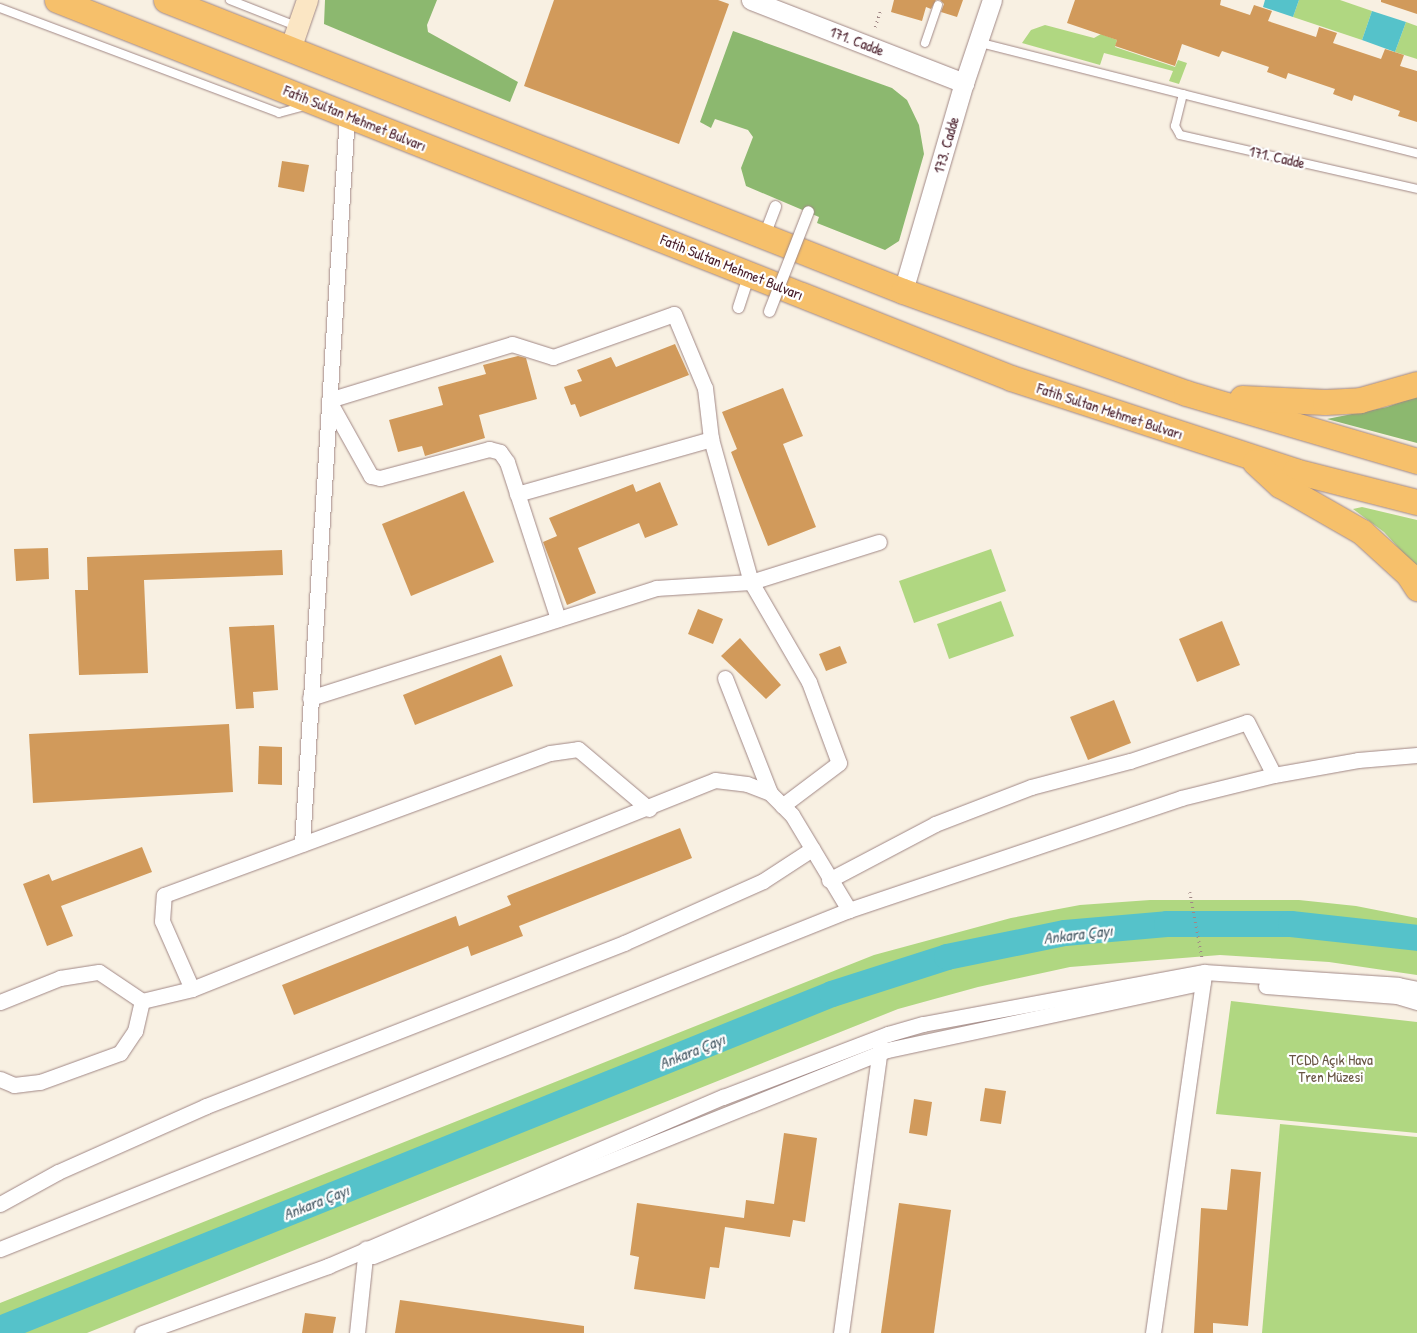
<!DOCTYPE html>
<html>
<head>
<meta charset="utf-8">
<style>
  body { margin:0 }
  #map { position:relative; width:1417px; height:1333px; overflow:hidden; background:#f8f0e2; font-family:"Patrick Hand",sans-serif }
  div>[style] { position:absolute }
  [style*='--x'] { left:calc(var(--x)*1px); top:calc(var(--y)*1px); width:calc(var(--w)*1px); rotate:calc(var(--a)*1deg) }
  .green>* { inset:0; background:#b0d781 }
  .forest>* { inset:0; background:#8cb86f }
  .water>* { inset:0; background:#55c2ca }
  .river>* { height:26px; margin:-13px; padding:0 13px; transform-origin:13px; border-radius:13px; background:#55c2ca }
  .building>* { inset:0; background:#d19a5b }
  .path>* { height:2.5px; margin-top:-1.25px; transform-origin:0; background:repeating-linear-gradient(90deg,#a18886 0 1px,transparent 0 5px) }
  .roads { filter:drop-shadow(0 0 1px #a18886) drop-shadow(0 0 1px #a18886) }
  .service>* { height:8px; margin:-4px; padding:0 4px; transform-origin:4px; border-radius:4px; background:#fff }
  .pedestrian>* { height:11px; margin:-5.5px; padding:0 5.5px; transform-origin:5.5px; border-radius:5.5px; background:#fff }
  .minor>* { height:15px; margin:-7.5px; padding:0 7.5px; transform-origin:7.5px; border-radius:7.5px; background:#fff }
  .tertiary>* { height:19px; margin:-9.5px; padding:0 9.5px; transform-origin:9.5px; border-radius:9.5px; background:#fff }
  .secondary>* { height:21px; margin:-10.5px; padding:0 10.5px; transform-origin:10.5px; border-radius:10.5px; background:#fbe6c4 }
  .trunk>* { height:25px; margin:-12.5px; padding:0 12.5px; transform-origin:12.5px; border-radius:12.5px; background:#f6c06b }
  .bridges { filter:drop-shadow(0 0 1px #a18886) drop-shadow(0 0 1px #a18886) }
  .pedestrian-bridge>* { height:11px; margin:-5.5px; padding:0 5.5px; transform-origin:5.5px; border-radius:5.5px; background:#fff }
  span { translate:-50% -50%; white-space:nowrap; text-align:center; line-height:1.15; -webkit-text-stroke:4.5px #fff; paint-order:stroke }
  .street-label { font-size:15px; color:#4a1f2b }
  .park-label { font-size:15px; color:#695645 }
  .water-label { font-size:16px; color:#4e606b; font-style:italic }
</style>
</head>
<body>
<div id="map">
  <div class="green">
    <i style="clip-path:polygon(1299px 0,1340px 0,1372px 11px,1362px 40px,1293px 17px)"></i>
    <i style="clip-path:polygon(1406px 22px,1417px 26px,1417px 59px,1395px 52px)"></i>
    <i style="clip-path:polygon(1045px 25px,1094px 38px,1101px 34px,1117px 40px,1115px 47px,1175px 67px,1178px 60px,1187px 63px,1179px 84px,1169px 81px,1173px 71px,1104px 53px,1100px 65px,1022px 43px,1031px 30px)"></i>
    <i style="clip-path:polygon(1362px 507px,1417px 520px,1417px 568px,1384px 532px,1353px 509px)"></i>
    <i style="clip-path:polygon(991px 549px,1006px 591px,914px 623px,899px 581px)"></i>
    <i style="clip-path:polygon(1001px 601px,1014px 636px,949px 659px,937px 624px)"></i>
    <i style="clip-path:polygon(1150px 900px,1299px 900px,1356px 906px,1417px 918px,1417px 975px,1329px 962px,1220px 955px,1070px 967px,978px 987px,898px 1009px,87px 1333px,0 1333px,0 1303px,874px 955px,1011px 918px,1080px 905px)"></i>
    <i style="clip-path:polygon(1231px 1001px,1417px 1022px,1417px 1133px,1216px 1114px)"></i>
    <i style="clip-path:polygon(1280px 1124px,1417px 1137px,1417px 1333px,1262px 1333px)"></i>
  </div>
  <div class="forest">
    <i style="clip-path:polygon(325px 0,437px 0,427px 25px,428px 32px,518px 82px,510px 102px,324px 24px)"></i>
    <i style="clip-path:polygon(733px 31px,892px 88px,907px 100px,919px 125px,924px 154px,899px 241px,885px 250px,817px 223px,819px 217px,746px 186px,741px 168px,753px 137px,748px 130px,715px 119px,711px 128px,700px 122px)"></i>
    <i style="clip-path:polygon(1417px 396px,1417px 443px,1327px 419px,1387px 407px)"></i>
  </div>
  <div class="water">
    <i style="clip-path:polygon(1265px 0,1299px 0,1293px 17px,1263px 7px)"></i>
    <i style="clip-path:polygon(1372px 11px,1406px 22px,1395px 52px,1362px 40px)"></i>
  </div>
  <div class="river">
    <i style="--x:0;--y:1329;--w:897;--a:-21.93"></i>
    <i style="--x:832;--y:994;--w:121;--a:-17.8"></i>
    <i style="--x:947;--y:957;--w:120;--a:-11.5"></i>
    <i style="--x:1065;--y:933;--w:102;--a:-5"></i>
    <i style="--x:1167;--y:924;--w:124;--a:0"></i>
    <i style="--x:1291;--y:924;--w:127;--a:6.3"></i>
  </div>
  <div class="building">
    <i style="clip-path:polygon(554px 0,718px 0,729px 4px,679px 144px,524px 86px)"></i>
    <i style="clip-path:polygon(894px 0,936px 0,931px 9px,926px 7px,922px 21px,891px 12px)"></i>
    <i style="clip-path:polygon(940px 0,963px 0,957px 17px,941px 12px,944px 4px)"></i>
    <i style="clip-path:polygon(1075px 0,1221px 0,1220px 5px,1250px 15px,1254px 5px,1272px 11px,1268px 21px,1316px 37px,1319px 27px,1337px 33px,1333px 43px,1381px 59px,1385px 49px,1404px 55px,1400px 66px,1417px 71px,1417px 122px,1398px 116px,1400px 111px,1354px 95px,1352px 101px,1333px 94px,1335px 89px,1288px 73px,1286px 79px,1267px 72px,1269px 67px,1222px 51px,1219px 57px,1182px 44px,1175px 66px,1115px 46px,1117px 40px,1067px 23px)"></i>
    <i style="clip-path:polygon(1381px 0,1417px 0,1417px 14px,1381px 2px)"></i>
    <i style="clip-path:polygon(282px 161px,309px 165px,304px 192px,278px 187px)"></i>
    <i style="clip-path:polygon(675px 344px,689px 375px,580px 417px,575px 404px,571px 405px,564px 387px,582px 381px,577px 370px,611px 357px,616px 367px)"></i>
    <i style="clip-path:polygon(518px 356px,526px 358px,537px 399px,479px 415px,485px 438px,425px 456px,422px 446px,398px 452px,389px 420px,443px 405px,438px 387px,486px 374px,483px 365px)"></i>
    <i style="clip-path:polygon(783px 388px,803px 436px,783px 444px,816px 527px,768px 546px,731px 452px,737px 449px,722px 412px)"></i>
    <i style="clip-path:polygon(660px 482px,678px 525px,645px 538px,639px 523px,578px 548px,596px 593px,567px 605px,543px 542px,557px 536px,549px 518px,633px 484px,636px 492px)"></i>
    <i style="clip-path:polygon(464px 491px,494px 562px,411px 596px,382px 524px)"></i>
    <i style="clip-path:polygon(48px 548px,49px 579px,16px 581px,14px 549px)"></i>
    <i style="clip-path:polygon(282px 550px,283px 575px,144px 580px,148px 673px,79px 675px,75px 590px,88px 590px,87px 557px)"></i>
    <i style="clip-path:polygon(698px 609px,723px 619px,713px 644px,688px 634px)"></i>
    <i style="clip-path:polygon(1222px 621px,1240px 665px,1197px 682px,1179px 639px)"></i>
    <i style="clip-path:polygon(274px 625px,278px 690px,253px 692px,254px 708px,236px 709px,229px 627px)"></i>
    <i style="clip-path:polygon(740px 638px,781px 685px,766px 699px,721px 656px)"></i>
    <i style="clip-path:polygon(840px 646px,847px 663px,826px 671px,819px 654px)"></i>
    <i style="clip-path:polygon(501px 655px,513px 686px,415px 725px,403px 695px)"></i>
    <i style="clip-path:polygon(1114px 700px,1131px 743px,1088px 760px,1070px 717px)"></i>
    <i style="clip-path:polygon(229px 724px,233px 792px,33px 803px,29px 734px)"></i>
    <i style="clip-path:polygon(259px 746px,282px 747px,282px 785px,258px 784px)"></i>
    <i style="clip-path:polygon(680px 828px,692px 858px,519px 926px,523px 936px,471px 956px,468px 946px,294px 1015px,282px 985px,456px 916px,459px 926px,511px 905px,507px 896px)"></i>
    <i style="clip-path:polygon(142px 847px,152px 872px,61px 906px,73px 936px,47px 946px,23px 884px,49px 874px,52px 881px)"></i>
    <i style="clip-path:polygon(985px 1088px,1006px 1091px,1001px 1124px,980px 1121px)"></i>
    <i style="clip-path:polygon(914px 1099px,932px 1102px,927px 1136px,909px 1133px)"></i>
    <i style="clip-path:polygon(784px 1133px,817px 1138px,805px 1222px,793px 1220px,790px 1237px,725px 1227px,719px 1268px,710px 1267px,705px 1299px,634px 1289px,639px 1257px,630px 1255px,637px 1203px,744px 1218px,746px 1200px,774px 1204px)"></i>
    <i style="clip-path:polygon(1231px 1169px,1261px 1172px,1248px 1326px,1213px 1323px,1213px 1333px,1194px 1333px,1201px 1208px,1227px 1210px)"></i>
    <i style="clip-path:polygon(899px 1203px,951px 1210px,934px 1333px,881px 1333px)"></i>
    <i style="clip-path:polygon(400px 1300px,584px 1326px,584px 1333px,395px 1333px)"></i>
    <i style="clip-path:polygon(305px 1313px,336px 1317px,333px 1333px,302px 1333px)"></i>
  </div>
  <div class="path">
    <i style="--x:875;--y:27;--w:19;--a:-72"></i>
    <i style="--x:1190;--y:892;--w:66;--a:79.5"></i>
  </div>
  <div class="roads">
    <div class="service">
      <i style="--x:230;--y:0;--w:71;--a:21.5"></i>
      <i style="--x:0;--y:8;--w:298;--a:20.6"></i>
      <i style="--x:279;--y:113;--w:28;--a:-15"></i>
      <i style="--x:977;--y:42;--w:454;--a:14.2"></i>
      <i style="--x:925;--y:43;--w:40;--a:-71.1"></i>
      <i style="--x:1183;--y:94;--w:33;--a:104"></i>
      <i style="--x:1175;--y:126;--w:10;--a:61"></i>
      <i style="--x:1180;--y:135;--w:243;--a:12.8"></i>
    </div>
    <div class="pedestrian">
      <i style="--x:764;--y:235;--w:31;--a:-69"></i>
      <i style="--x:738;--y:307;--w:35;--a:-72"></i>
    </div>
    <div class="minor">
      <i style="--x:329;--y:400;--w:191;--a:-17"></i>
      <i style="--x:512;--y:344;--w:43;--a:17.6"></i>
      <i style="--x:553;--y:357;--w:128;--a:-19.6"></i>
      <i style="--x:674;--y:314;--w:80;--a:67.3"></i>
      <i style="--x:705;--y:388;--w:51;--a:83.3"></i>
      <i style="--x:711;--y:439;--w:148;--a:74.4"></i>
      <i style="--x:751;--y:582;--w:116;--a:59.9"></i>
      <i style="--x:809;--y:682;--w:86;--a:69.7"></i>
      <i style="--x:839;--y:763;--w:71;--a:143"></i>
      <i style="--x:329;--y:401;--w:86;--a:60.8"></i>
      <i style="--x:371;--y:476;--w:9;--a:13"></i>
      <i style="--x:380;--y:478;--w:113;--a:-14.9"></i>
      <i style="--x:489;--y:449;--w:11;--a:15"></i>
      <i style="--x:500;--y:452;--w:12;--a:55"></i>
      <i style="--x:507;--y:462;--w:165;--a:72"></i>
      <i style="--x:517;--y:494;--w:202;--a:-15.8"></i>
      <i style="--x:725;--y:678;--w:123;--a:68.6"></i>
      <i style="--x:310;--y:698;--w:363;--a:-17.6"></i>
      <i style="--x:656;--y:588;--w:95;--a:-3.6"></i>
      <i style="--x:751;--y:582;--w:134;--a:-17.4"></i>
      <i style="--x:302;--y:844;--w:730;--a:-86.47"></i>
      <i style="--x:829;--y:880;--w:120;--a:-27.8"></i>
      <i style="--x:935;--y:824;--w:103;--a:-21.1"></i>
      <i style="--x:1031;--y:787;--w:102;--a:-14.7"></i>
      <i style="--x:1130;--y:761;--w:123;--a:-18.4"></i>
      <i style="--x:1247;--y:722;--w:59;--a:63"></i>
      <i style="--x:1266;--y:986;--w:131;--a:4.4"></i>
      <i style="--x:1397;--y:996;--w:21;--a:17"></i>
      <i style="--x:192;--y:989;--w:74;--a:-113.8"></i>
      <i style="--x:162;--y:921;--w:26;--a:-86"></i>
      <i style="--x:164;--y:895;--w:411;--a:-20.2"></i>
      <i style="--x:550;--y:753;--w:28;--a:-8"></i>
      <i style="--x:578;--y:749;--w:93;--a:40.2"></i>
      <i style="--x:0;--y:1002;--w:65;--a:-21.8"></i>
      <i style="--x:60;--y:978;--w:39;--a:-9"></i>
      <i style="--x:99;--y:972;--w:52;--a:34"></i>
      <i style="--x:142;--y:1001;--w:51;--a:-13.5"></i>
      <i style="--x:192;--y:989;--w:563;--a:-21.78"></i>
      <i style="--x:715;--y:780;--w:32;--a:7"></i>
      <i style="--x:747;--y:784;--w:25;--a:21"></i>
      <i style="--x:770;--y:793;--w:31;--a:45"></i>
      <i style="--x:792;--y:815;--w:111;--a:59"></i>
      <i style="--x:0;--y:1079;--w:15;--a:23"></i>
      <i style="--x:14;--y:1085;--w:26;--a:-7"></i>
      <i style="--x:40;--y:1082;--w:85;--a:-19.9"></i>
      <i style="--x:120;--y:1053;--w:27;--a:-56"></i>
      <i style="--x:135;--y:1031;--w:31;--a:-77"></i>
      <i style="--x:0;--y:1204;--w:66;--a:-28.9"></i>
      <i style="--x:58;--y:1172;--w:162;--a:-24"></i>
      <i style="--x:206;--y:1106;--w:449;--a:-21.3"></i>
      <i style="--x:624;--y:943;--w:152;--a:-24"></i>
      <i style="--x:763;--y:881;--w:59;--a:-33.1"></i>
      <i style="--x:0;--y:1249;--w:914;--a:-21.77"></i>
      <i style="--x:849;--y:910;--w:350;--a:-18.6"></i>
      <i style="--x:1181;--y:798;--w:96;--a:-13.9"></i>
      <i style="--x:1274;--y:775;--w:85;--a:-10.1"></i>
      <i style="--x:1358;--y:760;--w:59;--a:-4.8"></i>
      <i style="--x:373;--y:1256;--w:554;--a:-21.84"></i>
      <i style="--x:887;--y:1050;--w:323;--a:-12.1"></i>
      <i style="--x:142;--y:1333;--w:198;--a:-19.8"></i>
      <i style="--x:328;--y:1266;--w:430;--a:-23.2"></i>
      <i style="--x:723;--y:1097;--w:177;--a:-20.9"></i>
      <i style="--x:888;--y:1034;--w:36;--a:-16"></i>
      <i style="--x:923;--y:1024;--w:286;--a:-10.5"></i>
      <i style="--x:1204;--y:972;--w:194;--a:3.8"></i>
      <i style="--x:1398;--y:985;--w:19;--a:12"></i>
      <i style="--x:357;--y:1333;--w:85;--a:-84"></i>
      <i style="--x:841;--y:1333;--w:289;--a:-82.2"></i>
      <i style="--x:1153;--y:1333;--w:364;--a:-81.9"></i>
    </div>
    <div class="tertiary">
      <i style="--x:751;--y:0;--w:229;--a:21.3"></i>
      <i style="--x:903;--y:291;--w:217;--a:-73.7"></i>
      <i style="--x:964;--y:83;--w:88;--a:-71.4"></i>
    </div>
    <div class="secondary">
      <i style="--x:290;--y:49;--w:52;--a:-70.9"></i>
    </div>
    <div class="trunk">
      <i style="--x:57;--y:0;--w:1026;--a:21.61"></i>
      <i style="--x:1011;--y:378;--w:299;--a:18.1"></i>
      <i style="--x:1295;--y:471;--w:126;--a:14.3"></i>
      <i style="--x:166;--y:0;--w:792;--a:21.55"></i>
      <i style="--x:903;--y:291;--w:301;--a:19.8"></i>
      <i style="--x:1186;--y:393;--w:241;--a:16.4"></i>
      <i style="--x:1242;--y:398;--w:83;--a:2.8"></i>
      <i style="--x:1325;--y:402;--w:35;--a:-3"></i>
      <i style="--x:1360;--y:400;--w:59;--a:-15.7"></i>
      <i style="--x:1255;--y:462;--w:34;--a:43"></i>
      <i style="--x:1280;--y:485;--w:95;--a:29.8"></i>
      <i style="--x:1362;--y:532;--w:62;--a:42.4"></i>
      <i style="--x:1408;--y:574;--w:17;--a:57"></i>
    </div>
  </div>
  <div class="bridges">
    <div class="pedestrian-bridge">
      <i style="--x:769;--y:311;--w:107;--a:-68.7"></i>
    </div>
  </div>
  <div class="street-label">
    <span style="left:857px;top:41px;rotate:21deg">171. Cadde</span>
    <span style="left:355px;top:118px;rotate:22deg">Fatih Sultan Mehmet Bulvarı</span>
    <span style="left:946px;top:145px;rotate:-74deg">173. Cadde</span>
    <span style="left:1277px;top:157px;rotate:13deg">171. Cadde</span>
    <span style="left:732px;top:267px;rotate:22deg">Fatih Sultan Mehmet Bulvarı</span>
    <span style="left:1110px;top:411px;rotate:18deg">Fatih Sultan Mehmet Bulvarı</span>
  </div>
  <div class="park-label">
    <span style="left:1331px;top:1068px">TCDD Açık Hava<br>Tren Müzesi</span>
  </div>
  <div class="water-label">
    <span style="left:1078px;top:934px;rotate:-7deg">Ankara Çayı</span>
    <span style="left:692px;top:1051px;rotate:-22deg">Ankara Çayı</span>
    <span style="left:316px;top:1202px;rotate:-22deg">Ankara Çayı</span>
  </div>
</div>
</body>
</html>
